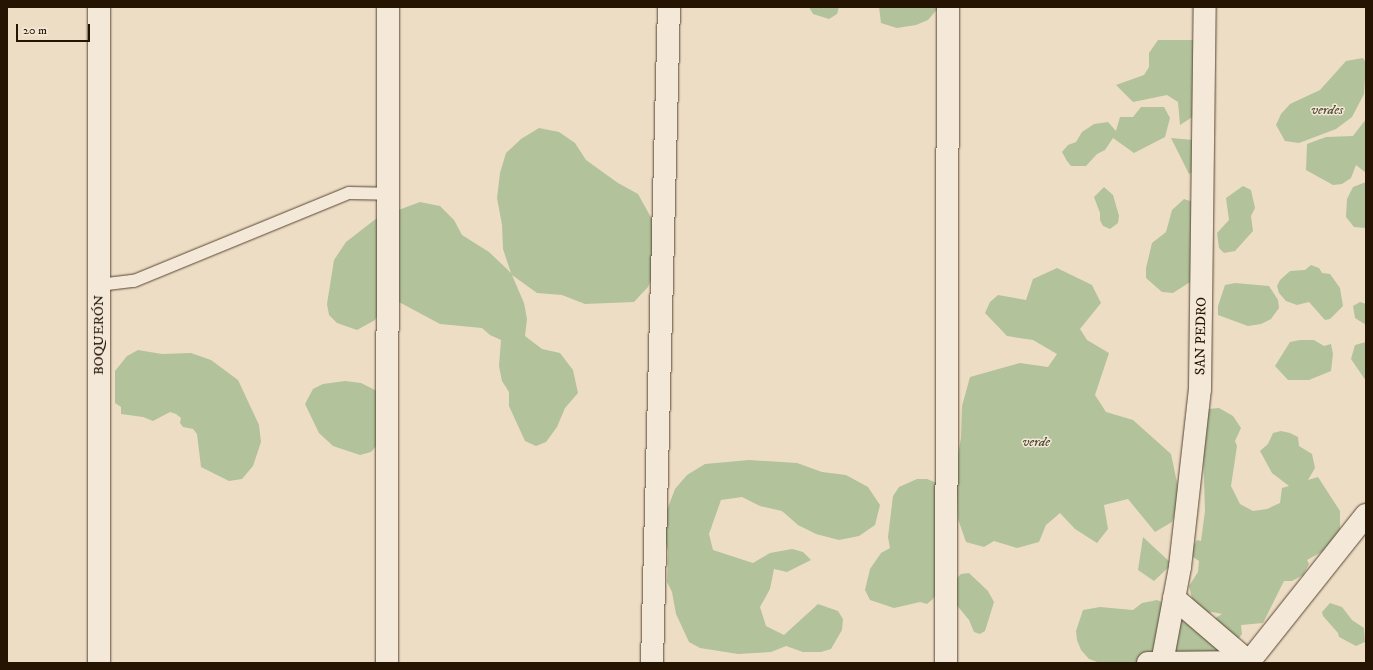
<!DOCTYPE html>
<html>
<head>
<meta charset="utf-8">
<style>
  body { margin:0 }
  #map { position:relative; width:1373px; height:670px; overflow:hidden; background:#eeddc5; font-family:"IM FELL DW Pica",serif }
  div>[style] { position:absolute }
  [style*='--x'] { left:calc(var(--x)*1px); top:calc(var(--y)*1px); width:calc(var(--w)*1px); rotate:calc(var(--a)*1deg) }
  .green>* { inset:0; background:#b2c29a }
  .roads { filter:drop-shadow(0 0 1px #574632) drop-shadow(0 0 1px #574632) }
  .lane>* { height:12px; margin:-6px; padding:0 6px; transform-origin:6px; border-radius:6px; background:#f4e9d9 }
  .street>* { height:22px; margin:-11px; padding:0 11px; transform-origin:11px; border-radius:11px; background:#f4e9d9 }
  .secondary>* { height:22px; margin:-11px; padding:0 11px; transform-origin:11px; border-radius:11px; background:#f4e9d9 }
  span { translate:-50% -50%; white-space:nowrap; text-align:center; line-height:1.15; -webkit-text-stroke:3px #f4e9d9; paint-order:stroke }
  .park-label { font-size:14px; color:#565137; font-style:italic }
  .street-label { font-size:14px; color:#251401 }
  .frame { position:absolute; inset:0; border:8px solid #251401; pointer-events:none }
  .scale { position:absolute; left:16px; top:24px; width:74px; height:18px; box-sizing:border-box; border:2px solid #251401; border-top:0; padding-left:5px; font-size:12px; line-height:14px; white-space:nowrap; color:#251401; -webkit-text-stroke:3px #f4e9d9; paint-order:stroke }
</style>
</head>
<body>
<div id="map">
  <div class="green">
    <i style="clip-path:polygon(809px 7px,839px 7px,837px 14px,829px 19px,813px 14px)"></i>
    <i style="clip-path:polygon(879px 7px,939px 7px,928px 20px,916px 25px,897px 28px,881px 23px)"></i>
    <i style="clip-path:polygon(1158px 40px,1200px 40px,1197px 114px,1180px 125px,1178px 102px,1167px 95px,1133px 102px,1116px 85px,1144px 75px,1149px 67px,1149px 53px)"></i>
    <i style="clip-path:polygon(1363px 58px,1366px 63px,1364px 94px,1352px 117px,1336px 129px,1299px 143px,1285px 141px,1276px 125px,1281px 114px,1290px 104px,1320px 90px,1346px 61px)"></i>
    <i style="clip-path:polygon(1141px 107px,1164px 107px,1170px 118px,1165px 137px,1134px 153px,1113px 138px,1105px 150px,1097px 154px,1086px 166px,1071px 166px,1067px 161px,1062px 152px,1068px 145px,1076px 142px,1082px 132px,1094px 124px,1108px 122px,1116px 131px,1120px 117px,1133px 117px)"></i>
    <i style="clip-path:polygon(1366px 119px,1366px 173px,1356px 165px,1351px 178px,1342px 184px,1333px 185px,1306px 170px,1307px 144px,1326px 137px,1353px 136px)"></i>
    <i style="clip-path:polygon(539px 128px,559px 132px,575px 143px,586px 160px,618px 183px,638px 194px,658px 230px,656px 268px,648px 287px,634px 302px,585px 304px,562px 295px,537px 293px,512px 275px,524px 303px,527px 319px,525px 336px,542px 349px,560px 353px,573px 370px,578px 393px,565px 408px,557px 427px,546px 442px,536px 446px,525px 441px,509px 406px,509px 392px,502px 381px,499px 366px,501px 340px,490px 335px,482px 328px,440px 324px,399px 302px,384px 303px,375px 320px,357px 330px,337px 323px,329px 315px,327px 304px,334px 260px,346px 242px,377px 218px,420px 202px,440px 206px,454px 220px,462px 235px,489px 252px,511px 273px,503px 249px,502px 225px,497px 198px,500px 173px,506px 153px,521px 139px)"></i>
    <i style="clip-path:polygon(1171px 138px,1193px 140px,1200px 168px,1189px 174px)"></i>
    <i style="clip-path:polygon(1366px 182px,1366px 228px,1354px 227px,1346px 217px,1347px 199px,1353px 187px)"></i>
    <i style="clip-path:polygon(1243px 186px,1251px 190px,1255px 208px,1251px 216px,1253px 231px,1235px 251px,1224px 253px,1219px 248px,1217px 233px,1229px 220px,1226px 198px)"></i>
    <i style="clip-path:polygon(1104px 187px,1113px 195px,1119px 216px,1118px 223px,1110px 229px,1103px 226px,1100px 220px,1100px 213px,1094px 197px)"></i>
    <i style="clip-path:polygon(1184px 199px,1193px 202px,1190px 282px,1173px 293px,1162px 292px,1146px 278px,1146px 268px,1152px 243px,1166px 232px,1172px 210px)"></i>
    <i style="clip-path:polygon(1311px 265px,1319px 268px,1322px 273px,1330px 274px,1340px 288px,1343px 306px,1330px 319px,1325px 320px,1309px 302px,1297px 305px,1286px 301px,1279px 293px,1277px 286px,1280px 280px,1290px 271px,1305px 270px)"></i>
    <i style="clip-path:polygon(1057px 268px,1092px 285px,1101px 303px,1080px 329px,1087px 340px,1109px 353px,1095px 395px,1106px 412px,1133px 420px,1171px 454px,1180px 497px,1172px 522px,1155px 532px,1128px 499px,1104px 505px,1108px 529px,1097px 543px,1075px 529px,1060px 513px,1046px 525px,1039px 542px,1017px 548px,994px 541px,984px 547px,966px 542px,958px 519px,956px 466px,961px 438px,962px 406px,970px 377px,1020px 363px,1048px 367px,1057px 354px,1033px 340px,1007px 336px,985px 313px,990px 302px,998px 295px,1026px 300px,1033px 279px)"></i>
    <i style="clip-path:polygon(1235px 283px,1269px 286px,1278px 300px,1279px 308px,1271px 319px,1261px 324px,1248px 326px,1218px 315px,1218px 306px,1225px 285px)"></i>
    <i style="clip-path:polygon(1360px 302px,1366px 304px,1366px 325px,1355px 318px,1353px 306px)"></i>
    <i style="clip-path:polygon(1300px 340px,1314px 340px,1324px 346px,1331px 344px,1333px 354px,1331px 371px,1309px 380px,1288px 380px,1275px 366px,1290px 342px)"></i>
    <i style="clip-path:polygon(1366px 342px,1366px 381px,1351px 359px,1355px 345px)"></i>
    <i style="clip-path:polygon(138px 350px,162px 354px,191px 353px,211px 360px,238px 380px,259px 425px,261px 442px,253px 466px,242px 479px,229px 481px,201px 467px,197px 434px,193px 429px,183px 427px,180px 423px,181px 418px,176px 414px,170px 412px,153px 421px,143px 417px,121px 414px,121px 407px,115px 403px,115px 371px,127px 356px)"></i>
    <i style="clip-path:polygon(345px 381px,361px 383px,385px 395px,378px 444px,371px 452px,360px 455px,333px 446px,319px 433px,305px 404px,313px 389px,323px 384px)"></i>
    <i style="clip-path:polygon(1219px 408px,1233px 416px,1241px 428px,1235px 441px,1237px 446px,1231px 486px,1240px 504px,1253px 511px,1267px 509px,1280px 503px,1282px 488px,1289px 486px,1272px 473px,1260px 451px,1268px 444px,1273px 433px,1281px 431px,1290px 433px,1298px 437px,1299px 446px,1312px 454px,1315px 468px,1308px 480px,1318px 477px,1340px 511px,1340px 533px,1327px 549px,1307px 560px,1309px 564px,1303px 575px,1292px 581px,1284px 581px,1263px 623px,1241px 625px,1242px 634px,1230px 650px,1146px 663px,1100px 663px,1089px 659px,1081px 650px,1077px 640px,1076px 631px,1083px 610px,1100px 607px,1133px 610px,1142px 603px,1157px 600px,1207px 623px,1222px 614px,1212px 612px,1206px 614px,1194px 607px,1189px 586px,1198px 572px,1199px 561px,1193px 557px,1193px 547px,1197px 540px,1201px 541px,1205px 511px,1203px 449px,1208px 409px)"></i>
    <i style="clip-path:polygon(749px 460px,797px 463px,822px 472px,846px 475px,868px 487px,880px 505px,875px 525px,859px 536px,839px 540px,816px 534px,798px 525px,782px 511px,760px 506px,742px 497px,721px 500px,709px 534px,713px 550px,753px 563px,770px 553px,792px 549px,803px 552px,811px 560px,787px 572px,774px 569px,770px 589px,760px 607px,766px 626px,784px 635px,818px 604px,838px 611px,843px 619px,842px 630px,831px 649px,821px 652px,803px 652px,786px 646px,771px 652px,738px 654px,700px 648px,689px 642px,676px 614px,672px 592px,667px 582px,668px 551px,664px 535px,664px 518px,675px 489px,687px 475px,705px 464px)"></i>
    <i style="clip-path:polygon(917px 479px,927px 479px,937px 483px,939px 589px,933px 599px,927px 604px,920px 602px,894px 608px,870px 600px,865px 590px,870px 569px,881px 553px,890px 548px,888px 537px,893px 496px,899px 487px)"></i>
    <i style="clip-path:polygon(1143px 537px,1172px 564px,1154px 581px,1138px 570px)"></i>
    <i style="clip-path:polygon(969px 573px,988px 591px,994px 602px,985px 631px,980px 634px,974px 632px,969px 620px,955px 603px,956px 579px,961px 574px)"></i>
    <i style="clip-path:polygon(1330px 603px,1342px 607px,1352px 620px,1364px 628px,1365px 642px,1356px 646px,1339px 637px,1338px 633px,1323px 616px,1322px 612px)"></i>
  </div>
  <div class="roads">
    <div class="lane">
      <i style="--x:99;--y:285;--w:35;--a:-7"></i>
      <i style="--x:134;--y:281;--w:232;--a:-22.3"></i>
      <i style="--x:349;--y:193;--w:39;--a:1"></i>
    </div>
    <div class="street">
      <i style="--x:1249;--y:662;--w:188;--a:-51.5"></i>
      <i style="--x:387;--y:663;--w:656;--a:-89.91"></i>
      <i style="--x:652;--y:663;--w:656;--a:-88.52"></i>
      <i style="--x:946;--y:663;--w:656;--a:-89.83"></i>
    </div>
    <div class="secondary">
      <i style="--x:1174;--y:598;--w:100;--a:40.5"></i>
      <i style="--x:99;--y:663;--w:656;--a:-90"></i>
      <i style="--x:1148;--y:663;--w:101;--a:-0.6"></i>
      <i style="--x:1162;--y:663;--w:98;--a:-79.4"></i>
      <i style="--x:1180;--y:567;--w:179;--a:-83.6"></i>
      <i style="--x:1200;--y:389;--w:382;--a:-89.3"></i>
    </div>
  </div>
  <div class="park-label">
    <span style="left:1327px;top:110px">verdes</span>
    <span style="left:1036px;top:442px">verde</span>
  </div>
  <div class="street-label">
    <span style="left:99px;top:335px;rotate:-90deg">BOQUERÓN</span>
    <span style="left:1201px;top:336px;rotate:-89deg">SAN PEDRO</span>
  </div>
  <div class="frame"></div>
  <div class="scale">20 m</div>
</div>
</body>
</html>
